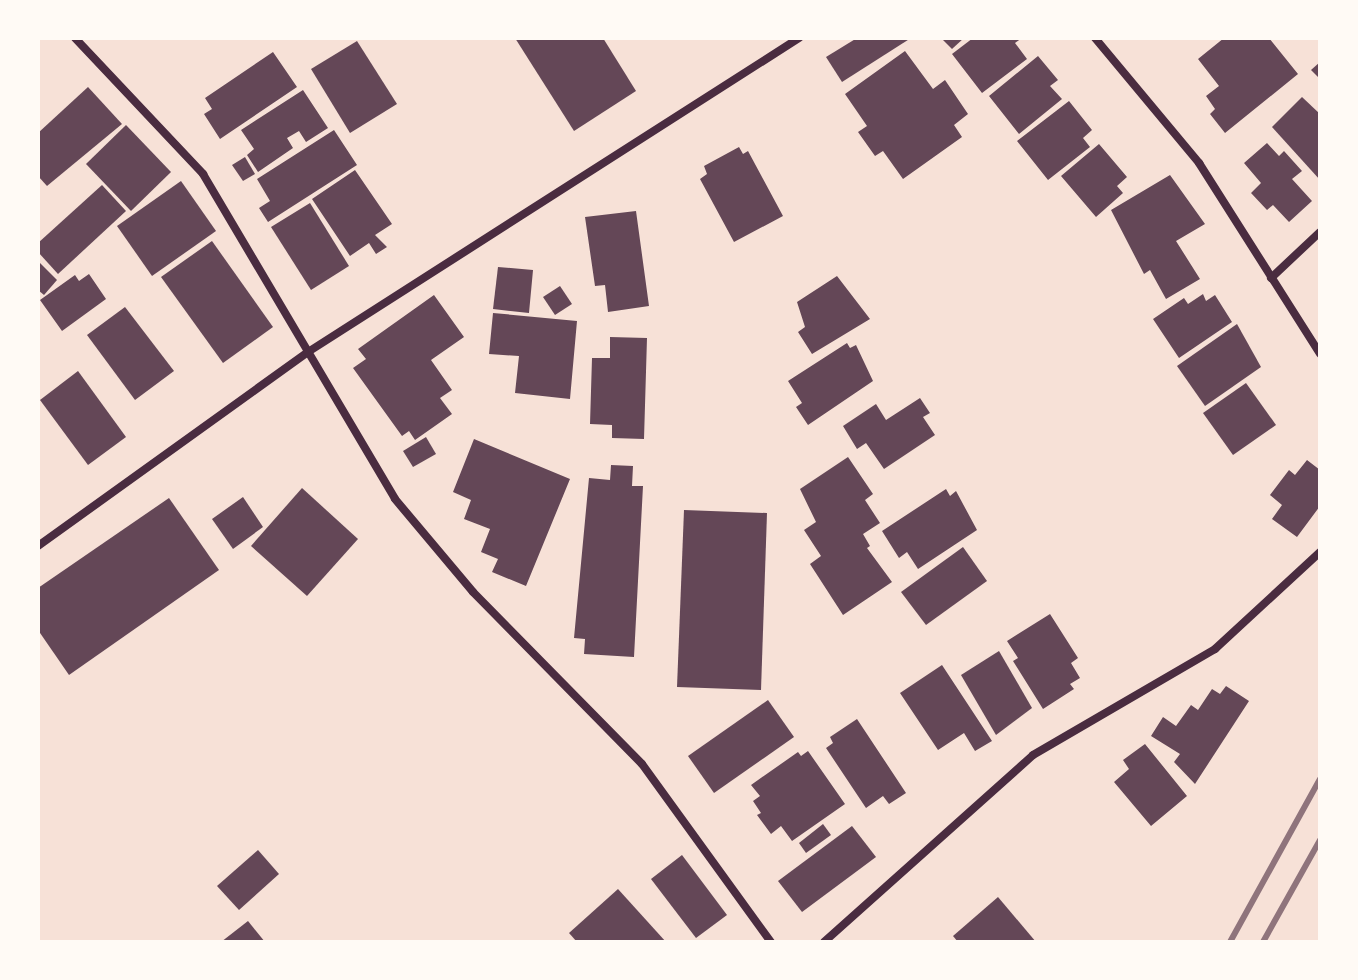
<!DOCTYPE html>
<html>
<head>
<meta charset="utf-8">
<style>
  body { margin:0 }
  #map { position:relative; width:1358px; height:980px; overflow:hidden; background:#f7e1d7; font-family:"Times New Roman",serif }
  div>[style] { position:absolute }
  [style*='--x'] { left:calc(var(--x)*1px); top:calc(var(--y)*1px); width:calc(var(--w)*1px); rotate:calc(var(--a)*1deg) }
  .building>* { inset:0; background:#644757 }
  .minor>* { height:8px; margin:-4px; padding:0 4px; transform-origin:4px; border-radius:4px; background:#4a2c40 }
  .rail>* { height:6px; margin:-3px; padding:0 3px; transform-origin:3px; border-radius:3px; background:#8f747c }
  span { translate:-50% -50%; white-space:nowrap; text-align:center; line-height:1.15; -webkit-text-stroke:8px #fffaf5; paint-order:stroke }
  .frame { position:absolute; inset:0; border:40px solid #fffaf5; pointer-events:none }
</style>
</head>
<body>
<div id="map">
  <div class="building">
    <i style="clip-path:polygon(515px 38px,603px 38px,636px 91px,574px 131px)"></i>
    <i style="clip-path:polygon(857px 38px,911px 38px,842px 82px,826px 57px)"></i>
    <i style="clip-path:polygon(941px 38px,964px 38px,952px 49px)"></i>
    <i style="clip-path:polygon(973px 38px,1022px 38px,1015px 43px,1027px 59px,982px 93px,952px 54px)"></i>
    <i style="clip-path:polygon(1224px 38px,1269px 38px,1298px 74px,1225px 133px,1210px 114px,1215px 109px,1206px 96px,1219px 86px,1198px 59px)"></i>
    <i style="clip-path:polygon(357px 41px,397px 104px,350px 133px,311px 69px)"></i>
    <i style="clip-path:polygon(905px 51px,933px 89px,945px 80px,968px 114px,954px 125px,962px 137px,903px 179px,883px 151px,875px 156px,858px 132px,867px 126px,845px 94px)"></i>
    <i style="clip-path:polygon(273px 52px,297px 87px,220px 139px,204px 114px,212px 109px,205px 98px)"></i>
    <i style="clip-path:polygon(1038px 56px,1058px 80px,1050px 86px,1062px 99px,1019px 134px,989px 96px)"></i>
    <i style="clip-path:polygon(1320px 62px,1320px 79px,1311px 70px)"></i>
    <i style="clip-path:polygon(88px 87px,122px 124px,47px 186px,38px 176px,38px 133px)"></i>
    <i style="clip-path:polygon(303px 90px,328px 128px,306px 142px,299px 131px,287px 138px,293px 148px,258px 172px,247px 155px,254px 149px,241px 130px)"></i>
    <i style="clip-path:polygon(1302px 97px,1320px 114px,1320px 180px,1272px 127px)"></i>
    <i style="clip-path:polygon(1069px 101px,1092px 130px,1083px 138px,1090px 147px,1048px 180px,1017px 141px)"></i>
    <i style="clip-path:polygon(126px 125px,171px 172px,131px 211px,86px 164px)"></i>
    <i style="clip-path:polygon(334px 130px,357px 165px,268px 222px,259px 208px,270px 201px,257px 179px)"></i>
    <i style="clip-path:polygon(1267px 143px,1279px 156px,1284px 151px,1302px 171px,1292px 179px,1312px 201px,1289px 222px,1273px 205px,1267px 210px,1251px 193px,1261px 183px,1244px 163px)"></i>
    <i style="clip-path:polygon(1099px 144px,1127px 177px,1117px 186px,1123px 193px,1096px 217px,1061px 176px)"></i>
    <i style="clip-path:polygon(739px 147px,743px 154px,748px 151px,783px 216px,734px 242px,700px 179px,707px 174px,704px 166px)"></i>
    <i style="clip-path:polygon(245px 157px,255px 174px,243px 181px,232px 165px)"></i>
    <i style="clip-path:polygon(355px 170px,392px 224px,375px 235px,387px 247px,376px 254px,369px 243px,350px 256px,312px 199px)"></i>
    <i style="clip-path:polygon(1170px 175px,1205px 224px,1176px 241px,1200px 279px,1166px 299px,1150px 270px,1144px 274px,1111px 210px)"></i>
    <i style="clip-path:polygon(181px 181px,216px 231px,152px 276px,117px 226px)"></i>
    <i style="clip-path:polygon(102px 185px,126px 211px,58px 274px,38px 252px,38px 243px)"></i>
    <i style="clip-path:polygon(310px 203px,349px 266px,311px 290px,271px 227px)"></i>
    <i style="clip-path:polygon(636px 211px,649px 306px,608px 312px,605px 285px,595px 286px,585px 217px)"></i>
    <i style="clip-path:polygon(212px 241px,273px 327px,223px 363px,161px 277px)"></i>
    <i style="clip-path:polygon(38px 261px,57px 280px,44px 295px,38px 290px)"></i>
    <i style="clip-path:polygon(498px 267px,533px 270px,529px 313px,493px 309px)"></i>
    <i style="clip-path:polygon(89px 274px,106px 299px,62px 331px,40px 300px,75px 275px,79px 281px)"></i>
    <i style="clip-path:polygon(837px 276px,870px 319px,812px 354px,798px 332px,805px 327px,797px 302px)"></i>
    <i style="clip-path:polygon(560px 286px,572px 304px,555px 315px,543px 297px)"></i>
    <i style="clip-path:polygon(1203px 294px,1206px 301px,1215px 295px,1232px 322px,1179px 358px,1153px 319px,1184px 298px,1188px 304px)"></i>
    <i style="clip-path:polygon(434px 295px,464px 337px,431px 360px,452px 390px,440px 398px,452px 414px,415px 440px,409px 431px,402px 436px,353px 368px,366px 359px,358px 349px)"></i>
    <i style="clip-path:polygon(125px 307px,174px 371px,135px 400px,87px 335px)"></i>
    <i style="clip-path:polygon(493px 313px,577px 321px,570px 399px,515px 393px,519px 356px,489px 354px)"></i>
    <i style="clip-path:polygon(1237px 324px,1261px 367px,1205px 406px,1177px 366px)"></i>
    <i style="clip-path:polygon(610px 337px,647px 338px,644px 439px,612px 438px,612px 425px,590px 424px,592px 358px,610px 358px)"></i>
    <i style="clip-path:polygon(847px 343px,850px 348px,856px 345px,873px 381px,808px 425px,796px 407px,802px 403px,788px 381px)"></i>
    <i style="clip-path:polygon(78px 371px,126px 437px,88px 465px,40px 400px)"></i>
    <i style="clip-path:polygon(1246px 383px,1276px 425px,1233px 455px,1203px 413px)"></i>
    <i style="clip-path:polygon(920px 398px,930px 413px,923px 417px,935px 435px,884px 469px,866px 443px,857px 449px,843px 426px,876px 404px,886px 420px)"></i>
    <i style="clip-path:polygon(426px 437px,436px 454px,413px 467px,403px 451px)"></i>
    <i style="clip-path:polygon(474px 439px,570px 479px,526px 586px,492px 572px,498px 559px,481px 552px,490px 529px,464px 519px,471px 500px,453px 492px)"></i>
    <i style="clip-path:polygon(848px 457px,873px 494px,865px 500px,880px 523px,863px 534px,870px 546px,867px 548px,892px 582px,843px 615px,810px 564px,821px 556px,804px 530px,816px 522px,800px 489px)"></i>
    <i style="clip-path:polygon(1307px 460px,1320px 470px,1320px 506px,1297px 537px,1272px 519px,1282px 505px,1270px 495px,1289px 470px,1295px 475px)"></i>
    <i style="clip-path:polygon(611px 465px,633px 466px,632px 486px,643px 486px,634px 657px,584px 654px,585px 639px,574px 638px,589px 478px,610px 480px)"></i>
    <i style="clip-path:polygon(302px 488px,358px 539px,307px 596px,251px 546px)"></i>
    <i style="clip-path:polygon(946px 489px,950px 496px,956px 491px,977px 530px,918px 569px,907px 552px,899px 558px,882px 531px)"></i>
    <i style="clip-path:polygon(243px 497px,263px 527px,233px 549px,212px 519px)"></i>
    <i style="clip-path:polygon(169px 498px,219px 570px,69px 675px,38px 630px,38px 588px)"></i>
    <i style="clip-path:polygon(684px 510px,767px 513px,761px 690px,677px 687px)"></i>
    <i style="clip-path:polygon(963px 547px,987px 581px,926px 625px,901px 592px)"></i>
    <i style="clip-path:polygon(1050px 614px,1078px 658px,1071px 663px,1080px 678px,1070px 684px,1074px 689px,1043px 709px,1013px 661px,1018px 658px,1007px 641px)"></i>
    <i style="clip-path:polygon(999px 651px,1032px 708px,996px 735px,961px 675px)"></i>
    <i style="clip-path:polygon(942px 665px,992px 741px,975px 751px,964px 733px,938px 750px,900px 693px)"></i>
    <i style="clip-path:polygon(1226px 686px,1249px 701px,1195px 784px,1174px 762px,1180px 754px,1151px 736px,1163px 717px,1176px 726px,1191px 705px,1198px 710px,1212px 689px,1220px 694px)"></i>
    <i style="clip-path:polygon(768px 700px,794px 737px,714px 793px,688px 756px)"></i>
    <i style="clip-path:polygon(857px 719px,906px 793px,889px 804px,883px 796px,866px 808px,826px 748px,833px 743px,830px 737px)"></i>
    <i style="clip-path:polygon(1145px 744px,1187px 796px,1151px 826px,1114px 782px,1129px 769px,1123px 760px)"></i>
    <i style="clip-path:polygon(808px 751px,845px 804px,792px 841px,781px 826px,771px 834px,757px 815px,761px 813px,753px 801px,760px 796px,751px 785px,798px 752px,801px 756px)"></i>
    <i style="clip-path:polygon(823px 824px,831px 835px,806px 853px,799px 843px)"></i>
    <i style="clip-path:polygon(852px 826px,876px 857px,802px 912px,778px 881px)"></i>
    <i style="clip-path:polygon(258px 850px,279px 874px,239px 910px,217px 886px)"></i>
    <i style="clip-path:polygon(682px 855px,727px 915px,696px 938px,651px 879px)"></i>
    <i style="clip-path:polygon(618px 889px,666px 942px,577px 942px,569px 933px)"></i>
    <i style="clip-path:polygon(998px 897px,1036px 942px,958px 942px,953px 936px)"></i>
    <i style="clip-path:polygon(248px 921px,265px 942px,221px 942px)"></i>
  </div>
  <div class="minor">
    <i style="--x:75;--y:38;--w:187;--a:46.7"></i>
    <i style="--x:203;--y:174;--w:377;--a:59.4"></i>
    <i style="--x:395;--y:499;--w:121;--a:50"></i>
    <i style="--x:473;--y:592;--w:241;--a:45.5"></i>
    <i style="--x:642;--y:764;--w:220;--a:54.1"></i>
    <i style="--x:1095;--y:38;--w:163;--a:50.2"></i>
    <i style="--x:1199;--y:163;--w:226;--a:57.6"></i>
    <i style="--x:1271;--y:278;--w:67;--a:-43.2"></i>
    <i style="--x:38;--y:546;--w:332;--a:-35.7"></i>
    <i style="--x:308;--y:352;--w:583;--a:-32.6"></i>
    <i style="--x:824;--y:942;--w:280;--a:-41.8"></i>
    <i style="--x:1033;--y:755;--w:211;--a:-30.2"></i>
    <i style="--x:1215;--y:649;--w:143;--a:-42.7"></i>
  </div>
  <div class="rail">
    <i style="--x:1230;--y:942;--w:186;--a:-61.1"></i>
    <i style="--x:1263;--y:942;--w:117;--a:-60.8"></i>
  </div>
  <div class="frame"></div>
</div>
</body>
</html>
